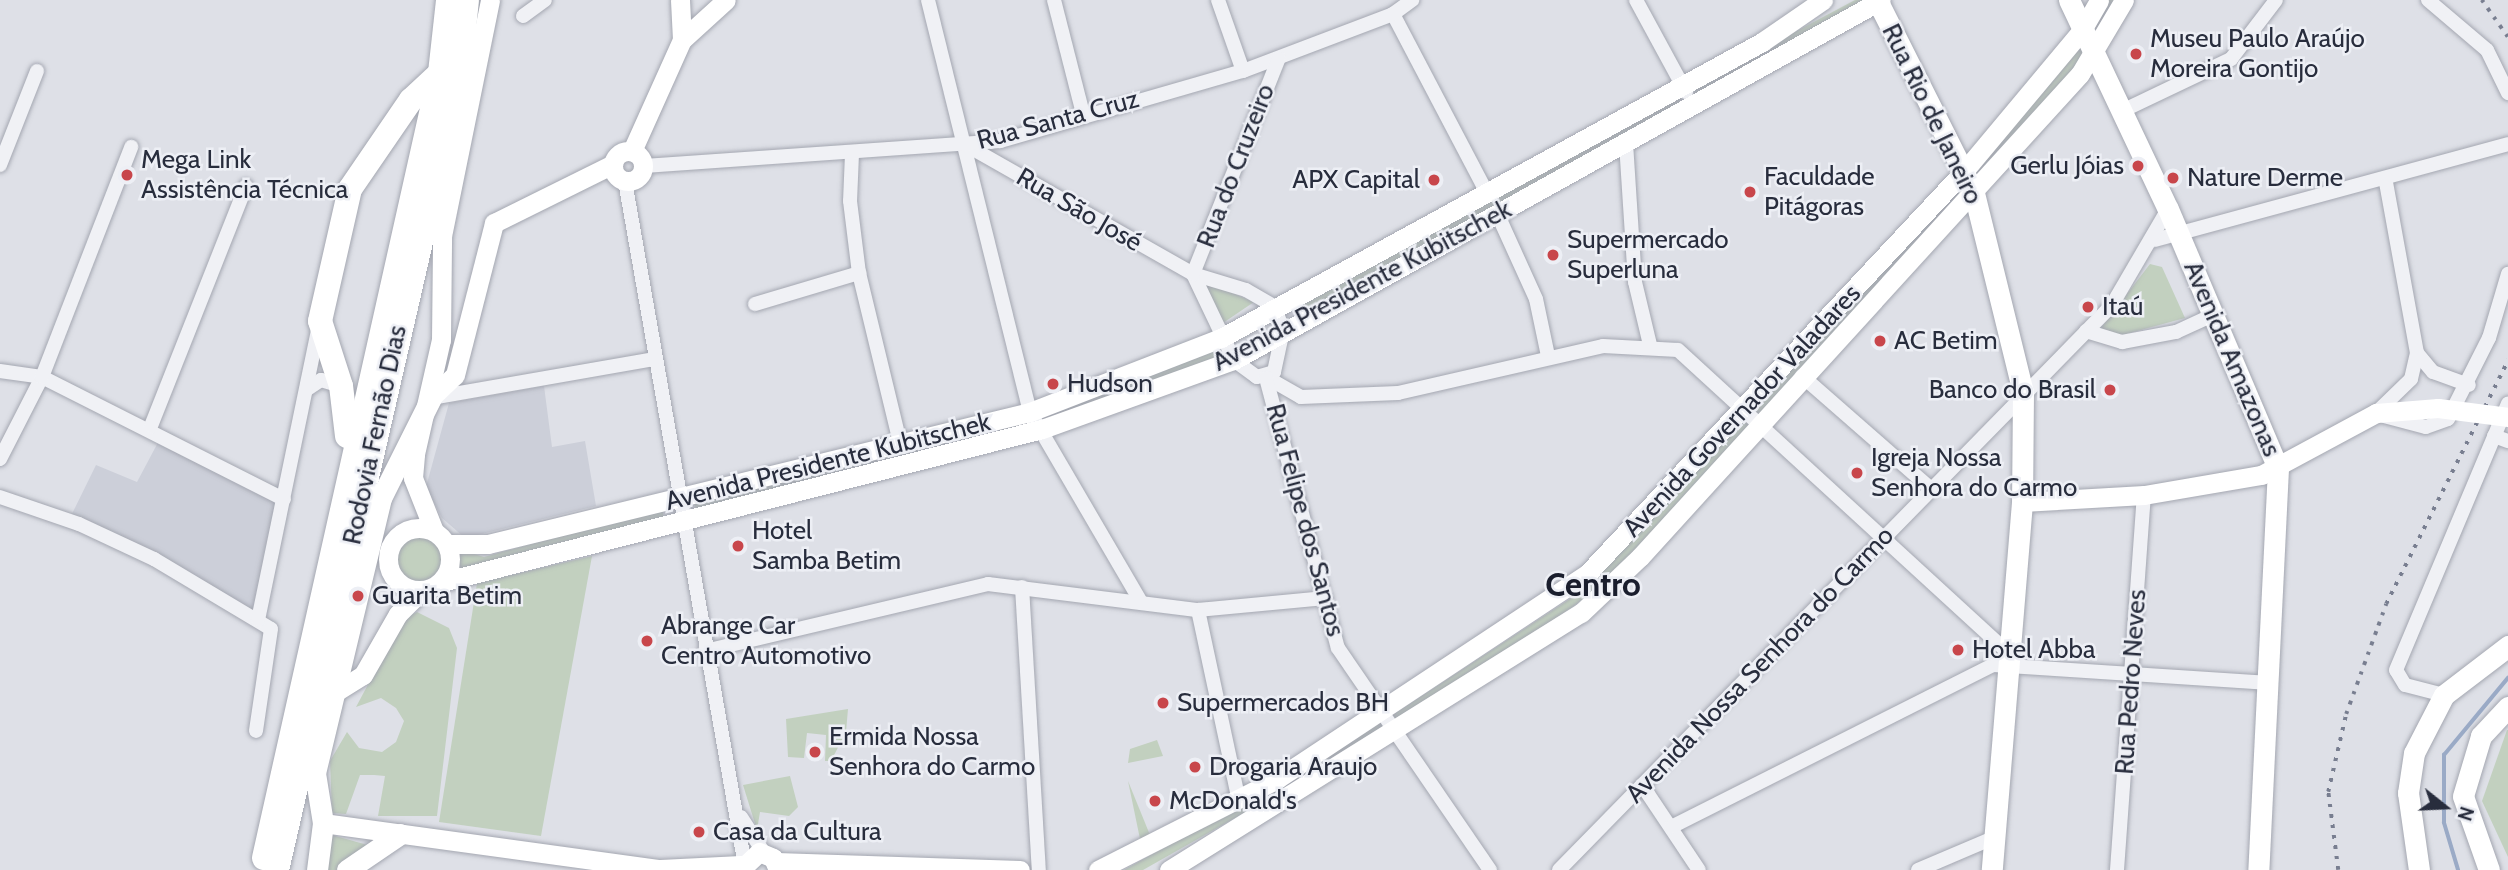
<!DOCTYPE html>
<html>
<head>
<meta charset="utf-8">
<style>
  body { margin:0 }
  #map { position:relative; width:2508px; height:870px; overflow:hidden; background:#dee0e7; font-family:Cabin,sans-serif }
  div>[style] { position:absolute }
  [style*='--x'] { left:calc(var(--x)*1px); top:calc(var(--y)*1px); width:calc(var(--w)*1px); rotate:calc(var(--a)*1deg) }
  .built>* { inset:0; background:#cccfd9 }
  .green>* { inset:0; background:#c2d0bf }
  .round { border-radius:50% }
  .stream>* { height:3.5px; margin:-1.75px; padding:0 1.75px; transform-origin:1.75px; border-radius:1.75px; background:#9aaac6 }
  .roads { filter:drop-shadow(0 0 2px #a4a7b1) drop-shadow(0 0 2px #a4a7b1) }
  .street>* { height:14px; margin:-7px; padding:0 7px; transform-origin:7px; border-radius:7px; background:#f0f1f5 }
  .secondary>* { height:19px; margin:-9.5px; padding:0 9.5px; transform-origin:9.5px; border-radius:9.5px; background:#fff }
  .secondary>.ring { margin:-9.5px; padding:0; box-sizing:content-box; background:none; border:19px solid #fff; border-radius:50% }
  .primary>* { height:21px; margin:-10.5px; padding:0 10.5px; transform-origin:10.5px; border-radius:10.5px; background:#fff }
  .highway>* { height:24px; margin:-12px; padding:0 12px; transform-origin:12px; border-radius:12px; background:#fff }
  .rail>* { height:3.5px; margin-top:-1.75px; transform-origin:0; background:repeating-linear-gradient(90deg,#787e90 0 3.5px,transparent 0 10.5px) }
  .secondary-bridge>* { height:19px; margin:-9.5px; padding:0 9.5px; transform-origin:9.5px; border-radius:9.5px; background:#fff }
  .dots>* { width:19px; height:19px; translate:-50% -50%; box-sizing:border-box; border:4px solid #edeff5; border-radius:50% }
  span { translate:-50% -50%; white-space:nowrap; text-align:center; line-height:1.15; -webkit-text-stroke:5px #edeff5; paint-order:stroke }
  .poi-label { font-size:26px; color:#282d3d }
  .left { translate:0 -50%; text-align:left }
  .right { translate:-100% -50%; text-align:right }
  .street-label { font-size:26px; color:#282d3d }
  .district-label { font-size:33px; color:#1a1e2d; font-weight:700 }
  .north { position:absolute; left:2410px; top:772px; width:70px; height:70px; -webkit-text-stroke:5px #edeff5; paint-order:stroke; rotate:108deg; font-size:19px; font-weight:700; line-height:28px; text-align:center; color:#282d3d }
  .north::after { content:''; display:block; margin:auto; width:24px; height:32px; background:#282d3d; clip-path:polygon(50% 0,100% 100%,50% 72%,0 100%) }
</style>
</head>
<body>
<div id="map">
  <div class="built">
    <i style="clip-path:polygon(544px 386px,552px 447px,585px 441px,596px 506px,465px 538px,442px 518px,426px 487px,449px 403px)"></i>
    <i style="clip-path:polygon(163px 433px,284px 499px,258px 620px,69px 520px,96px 465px,137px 482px)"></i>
  </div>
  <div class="green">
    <i style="clip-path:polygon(1855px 0,1864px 0,1696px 97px,1692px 87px)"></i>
    <i style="clip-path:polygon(2104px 0,2118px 0,2071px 72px,1615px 572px,1574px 606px,1357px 749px,1143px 870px,1124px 870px,1347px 745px,1585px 589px,1985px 160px)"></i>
    <i style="clip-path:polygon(1675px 93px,1682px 105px,1299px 315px,1290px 307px)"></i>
    <i style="clip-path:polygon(2150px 264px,2162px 267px,2185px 318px,2115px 337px,2100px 329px)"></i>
    <i style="clip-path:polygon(1199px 280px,1211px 284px,1254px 302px,1220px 325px)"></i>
    <i style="clip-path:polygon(1216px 348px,1223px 357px,1053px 420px,1048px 412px)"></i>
    <i style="clip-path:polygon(1028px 418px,1031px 428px,699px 518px,694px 503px)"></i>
    <i style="clip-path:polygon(662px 508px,666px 529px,455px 577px,458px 549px,484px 557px)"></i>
    <i class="round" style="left:397px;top:533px;width:50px;height:50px"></i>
    <i style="clip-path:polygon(592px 556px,541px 836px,439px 822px,477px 583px)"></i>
    <i style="clip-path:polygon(417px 612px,449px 628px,457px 648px,437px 816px,378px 816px,385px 776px,374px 775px,360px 775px,346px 814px,332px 813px,330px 761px,347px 732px,359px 748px,382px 752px,396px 742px,404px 721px,396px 708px,381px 698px,356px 707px,403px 619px)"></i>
    <i style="clip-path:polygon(848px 709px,846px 732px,831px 761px,825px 761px,826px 735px,807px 733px,804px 758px,788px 757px,786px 719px)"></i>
    <i style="clip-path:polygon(2507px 730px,2508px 730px,2508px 857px,2482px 801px)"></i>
    <i style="clip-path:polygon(1157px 740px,1163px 756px,1128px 763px,1130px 749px)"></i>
    <i style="clip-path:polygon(790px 776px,798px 807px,789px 816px,760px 812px,757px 830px,743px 785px)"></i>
    <i style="clip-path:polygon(1128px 781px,1150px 835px,1140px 839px)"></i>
    <i style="clip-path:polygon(332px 835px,371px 846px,340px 870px,325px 870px)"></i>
  </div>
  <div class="stream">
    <i style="--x:2458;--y:870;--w:49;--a:-106.6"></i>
    <i style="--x:2444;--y:823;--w:68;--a:-90"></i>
    <i style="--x:2444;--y:755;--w:100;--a:-50.3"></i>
  </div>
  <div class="roads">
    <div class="street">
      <i style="--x:928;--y:0;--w:424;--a:76.1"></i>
      <i style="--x:1030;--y:412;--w:220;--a:59.7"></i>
      <i style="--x:1054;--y:0;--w:118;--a:75.7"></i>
      <i style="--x:1218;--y:0;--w:75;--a:70.6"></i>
      <i style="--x:1636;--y:0;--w:105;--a:61.5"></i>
      <i style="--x:2428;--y:0;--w:77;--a:40.3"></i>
      <i style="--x:2487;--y:50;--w:48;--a:64"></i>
      <i style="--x:1393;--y:14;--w:200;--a:62.3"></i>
      <i style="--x:523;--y:16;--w:27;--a:-36"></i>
      <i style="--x:2122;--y:111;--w:121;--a:-25.5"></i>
      <i style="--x:2231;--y:59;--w:74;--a:-52.7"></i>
      <i style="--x:1626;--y:143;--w:139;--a:86.3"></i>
      <i style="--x:1635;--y:282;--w:65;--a:76.6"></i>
      <i style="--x:966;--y:145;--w:261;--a:29.6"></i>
      <i style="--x:1193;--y:274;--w:55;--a:16.8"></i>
      <i style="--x:1246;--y:290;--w:32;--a:30"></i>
      <i style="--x:1274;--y:306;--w:26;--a:69"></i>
      <i style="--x:1283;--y:330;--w:43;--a:102.1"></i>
      <i style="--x:1274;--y:372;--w:18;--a:164"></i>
      <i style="--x:1257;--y:377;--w:29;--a:-144"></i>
      <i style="--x:1234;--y:360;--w:95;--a:-115.5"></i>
      <i style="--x:852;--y:154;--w:47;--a:92.4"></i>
      <i style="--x:850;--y:201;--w:73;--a:82.9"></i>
      <i style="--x:859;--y:273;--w:178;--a:76.4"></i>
      <i style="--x:0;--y:165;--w:101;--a:-68.5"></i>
      <i style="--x:644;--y:166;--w:357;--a:-4"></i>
      <i style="--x:1000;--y:141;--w:253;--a:-16.1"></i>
      <i style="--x:1243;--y:71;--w:160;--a:-20.8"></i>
      <i style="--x:1393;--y:14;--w:24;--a:-36"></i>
      <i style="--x:625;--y:181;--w:689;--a:80.06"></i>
      <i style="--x:1497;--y:213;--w:94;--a:65.6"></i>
      <i style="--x:1536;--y:299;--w:58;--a:78.1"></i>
      <i style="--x:2155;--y:240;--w:366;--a:-15.2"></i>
      <i style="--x:1193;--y:274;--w:232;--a:-68.3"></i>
      <i style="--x:755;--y:304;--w:109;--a:-16.6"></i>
      <i style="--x:2086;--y:331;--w:38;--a:17"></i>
      <i style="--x:2122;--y:342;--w:55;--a:-10.5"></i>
      <i style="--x:2176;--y:332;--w:41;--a:-24.7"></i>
      <i style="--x:2417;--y:353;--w:25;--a:50"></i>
      <i style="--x:2433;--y:372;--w:38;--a:20"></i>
      <i style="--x:0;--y:371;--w:42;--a:8.1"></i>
      <i style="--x:42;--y:377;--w:271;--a:26.8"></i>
      <i style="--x:1802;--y:376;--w:170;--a:41.2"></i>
      <i style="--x:1266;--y:377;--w:40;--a:29.7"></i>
      <i style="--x:1301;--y:397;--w:97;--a:-2.4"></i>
      <i style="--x:1398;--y:393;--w:210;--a:-12.9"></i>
      <i style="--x:1603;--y:346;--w:75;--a:3.1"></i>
      <i style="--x:1678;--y:350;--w:446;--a:42.5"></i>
      <i style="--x:1266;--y:378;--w:279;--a:75.1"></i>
      <i style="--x:1338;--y:648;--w:269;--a:55.6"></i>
      <i style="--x:306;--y:390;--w:18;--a:-34"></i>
      <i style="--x:321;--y:380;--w:21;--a:17"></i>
      <i style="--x:431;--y:398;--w:226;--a:-9.9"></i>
      <i style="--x:2378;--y:411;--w:46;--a:-44.1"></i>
      <i style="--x:2411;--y:379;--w:27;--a:-77"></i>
      <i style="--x:2417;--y:353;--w:174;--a:-100.3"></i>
      <i style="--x:2384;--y:416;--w:43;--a:14.7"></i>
      <i style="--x:2426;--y:427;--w:23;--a:-20"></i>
      <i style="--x:2448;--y:419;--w:91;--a:-63.2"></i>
      <i style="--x:2489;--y:338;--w:67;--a:-73.5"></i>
      <i style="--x:151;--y:426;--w:258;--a:-68.4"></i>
      <i style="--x:2494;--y:436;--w:15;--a:20"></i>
      <i style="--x:0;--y:459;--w:92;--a:-62.9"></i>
      <i style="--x:42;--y:377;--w:247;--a:-68.8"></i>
      <i style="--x:0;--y:497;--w:83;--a:18.9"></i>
      <i style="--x:79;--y:524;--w:83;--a:25"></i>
      <i style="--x:154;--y:559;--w:136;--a:30.9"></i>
      <i style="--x:271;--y:629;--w:103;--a:98.4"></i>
      <i style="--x:1022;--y:587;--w:284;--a:86.6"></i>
      <i style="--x:1198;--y:610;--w:195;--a:77.9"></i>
      <i style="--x:258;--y:620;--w:297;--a:-78.3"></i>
      <i style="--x:705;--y:651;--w:291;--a:-13.3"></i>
      <i style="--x:988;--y:584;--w:212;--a:7.1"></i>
      <i style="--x:1198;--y:610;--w:128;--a:-5.4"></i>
      <i style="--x:2444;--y:695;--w:40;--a:-165.6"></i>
      <i style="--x:2405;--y:685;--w:17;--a:-121"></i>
      <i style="--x:2396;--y:670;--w:289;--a:-67.2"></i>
      <i style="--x:1642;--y:785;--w:102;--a:56.2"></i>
      <i style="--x:741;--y:817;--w:43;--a:57.4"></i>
      <i style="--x:1671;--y:827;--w:360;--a:-26.7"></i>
      <i style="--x:1993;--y:665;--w:278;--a:3.7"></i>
      <i style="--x:1559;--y:870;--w:791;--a:-45.61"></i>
      <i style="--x:2112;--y:305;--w:111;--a:-59.7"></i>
      <i style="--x:1918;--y:870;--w:82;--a:-23.1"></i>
      <i style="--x:2117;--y:870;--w:376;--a:-85.9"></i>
    </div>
    <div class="secondary">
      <i style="--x:680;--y:0;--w:40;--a:87.1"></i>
      <i class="ring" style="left:613px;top:151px;width:11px;height:11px"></i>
      <i style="--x:632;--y:151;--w:122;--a:-65.8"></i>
      <i style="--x:682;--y:40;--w:59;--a:-42.3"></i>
      <i style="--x:431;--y:398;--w:33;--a:-44"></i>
      <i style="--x:455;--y:375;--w:157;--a:-75.6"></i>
      <i style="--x:494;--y:223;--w:133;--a:-26.4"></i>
      <i style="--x:2022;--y:502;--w:122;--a:-3.3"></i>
      <i style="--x:2144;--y:495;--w:119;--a:-9.7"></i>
      <i style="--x:2261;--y:475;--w:131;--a:-28.3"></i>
      <i class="ring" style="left:388px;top:528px;width:43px;height:43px"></i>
      <i style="--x:434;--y:531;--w:57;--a:-111.6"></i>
      <i style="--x:413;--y:478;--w:24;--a:-85"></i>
      <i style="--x:415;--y:454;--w:117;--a:-77.2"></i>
      <i style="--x:441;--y:340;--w:104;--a:-89.4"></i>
      <i style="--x:442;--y:236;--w:241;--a:-78.5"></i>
      <i style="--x:447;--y:544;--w:41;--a:0"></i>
      <i style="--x:488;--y:544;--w:558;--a:-13.69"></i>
      <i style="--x:1030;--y:412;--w:205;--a:-21.2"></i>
      <i style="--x:1221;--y:338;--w:617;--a:-28.68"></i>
      <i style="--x:1762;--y:42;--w:74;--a:-34.5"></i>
      <i style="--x:442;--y:582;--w:619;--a:-14.31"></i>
      <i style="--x:1042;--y:429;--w:204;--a:-19.8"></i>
      <i style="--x:1234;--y:360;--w:740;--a:-29.09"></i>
      <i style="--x:334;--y:693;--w:34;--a:-32"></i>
      <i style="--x:363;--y:675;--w:70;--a:-60.2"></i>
      <i style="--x:398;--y:614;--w:33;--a:-45"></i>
      <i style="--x:323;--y:823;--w:345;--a:7.8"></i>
      <i style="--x:776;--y:862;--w:244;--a:1.9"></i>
      <i style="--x:660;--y:869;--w:81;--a:-2.8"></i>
      <i style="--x:740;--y:870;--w:26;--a:-43"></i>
      <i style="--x:759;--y:852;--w:15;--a:23"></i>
      <i style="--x:773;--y:858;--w:13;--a:67"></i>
      <i style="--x:1098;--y:870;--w:201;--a:-26.9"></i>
      <i style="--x:1277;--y:779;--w:372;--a:-33.5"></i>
      <i style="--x:1587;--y:574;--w:553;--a:-46.9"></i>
      <i style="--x:1965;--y:170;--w:182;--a:-50.1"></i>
      <i style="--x:2082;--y:30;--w:34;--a:-60"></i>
      <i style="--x:1169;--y:870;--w:486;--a:-32"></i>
      <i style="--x:1581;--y:613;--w:81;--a:-43.5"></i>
      <i style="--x:1640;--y:557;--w:653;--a:-47.67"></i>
      <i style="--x:2080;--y:74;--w:86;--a:-59.3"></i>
    </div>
    <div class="primary">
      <i style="--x:1877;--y:0;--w:216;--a:63.3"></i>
      <i style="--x:1974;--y:193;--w:205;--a:76.2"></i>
      <i style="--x:2023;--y:392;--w:110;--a:90.5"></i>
      <i style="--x:2022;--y:502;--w:369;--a:94.7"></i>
      <i style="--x:2069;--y:0;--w:231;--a:64.7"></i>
      <i style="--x:2168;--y:209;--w:281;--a:67"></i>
      <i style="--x:2278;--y:468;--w:402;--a:92.8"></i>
      <i style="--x:317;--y:870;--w:47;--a:-82.7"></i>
      <i style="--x:323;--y:823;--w:51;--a:-99.1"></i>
      <i style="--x:315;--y:773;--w:283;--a:-76.5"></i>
      <i style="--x:381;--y:498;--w:112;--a:-63.4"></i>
      <i style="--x:347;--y:870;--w:64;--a:-34.2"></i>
      <i style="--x:2419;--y:870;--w:78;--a:-98.1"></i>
      <i style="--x:2408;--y:793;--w:40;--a:-81.5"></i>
      <i style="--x:2414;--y:753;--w:65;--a:-62.7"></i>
      <i style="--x:2444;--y:695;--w:81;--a:-37.4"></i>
      <i style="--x:2489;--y:870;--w:78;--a:-109.4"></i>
      <i style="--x:2463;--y:796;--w:63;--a:-73.3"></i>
      <i style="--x:2481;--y:736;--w:40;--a:-47"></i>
    </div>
    <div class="highway">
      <i style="--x:347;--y:436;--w:50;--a:-96.8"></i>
      <i style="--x:341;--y:386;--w:68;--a:-107.9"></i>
      <i style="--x:320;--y:321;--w:135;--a:-77.2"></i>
      <i style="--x:350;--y:189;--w:108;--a:-55.6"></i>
      <i style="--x:411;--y:100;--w:40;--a:-43"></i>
      <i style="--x:264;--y:858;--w:804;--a:-77.36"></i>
      <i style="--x:440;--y:73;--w:73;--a:-83.7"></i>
      <i style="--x:277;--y:870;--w:815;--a:-77.09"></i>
      <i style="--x:459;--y:76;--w:76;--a:-84"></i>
    </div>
  </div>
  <div class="rail">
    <i style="--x:2482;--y:0;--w:45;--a:54.9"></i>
    <i style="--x:2338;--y:870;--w:79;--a:-97.3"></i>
    <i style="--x:2328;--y:792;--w:80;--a:-77"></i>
    <i style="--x:2346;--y:714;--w:117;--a:-70"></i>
    <i style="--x:2386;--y:604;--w:273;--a:-63.4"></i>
  </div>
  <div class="secondary-bridge">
    <i style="--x:2376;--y:413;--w:62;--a:-4.6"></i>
    <i style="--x:2438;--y:408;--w:71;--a:7.3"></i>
  </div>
  <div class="dots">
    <i style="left:2136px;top:54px;background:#c8464b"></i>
    <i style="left:2138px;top:166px;background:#c8464b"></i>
    <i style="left:127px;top:175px;background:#c8464b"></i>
    <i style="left:2173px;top:178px;background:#c8464b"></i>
    <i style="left:1434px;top:180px;background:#c8464b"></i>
    <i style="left:1750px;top:192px;background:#c8464b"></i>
    <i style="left:1553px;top:255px;background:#c8464b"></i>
    <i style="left:2088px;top:307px;background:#c8464b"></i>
    <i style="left:1880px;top:341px;background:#c8464b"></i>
    <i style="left:1053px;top:384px;background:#c8464b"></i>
    <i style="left:2110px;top:390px;background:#c8464b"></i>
    <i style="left:1857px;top:473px;background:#c8464b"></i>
    <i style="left:738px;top:546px;background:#c8464b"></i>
    <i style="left:358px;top:596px;background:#c8464b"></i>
    <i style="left:647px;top:641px;background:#c8464b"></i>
    <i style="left:1958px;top:650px;background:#c8464b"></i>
    <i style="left:1163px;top:703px;background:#c8464b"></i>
    <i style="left:815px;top:752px;background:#c8464b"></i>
    <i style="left:1195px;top:767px;background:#c8464b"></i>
    <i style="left:1155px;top:801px;background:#c8464b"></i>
    <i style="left:699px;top:832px;background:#c8464b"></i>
  </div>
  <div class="poi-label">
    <span class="left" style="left:2150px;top:54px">Museu Paulo Araújo<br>Moreira Gontijo</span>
    <span class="left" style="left:141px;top:175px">Mega Link<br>Assistência Técnica</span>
    <span class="right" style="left:2124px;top:166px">Gerlu Jóias</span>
    <span class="left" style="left:1764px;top:192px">Faculdade<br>Pitágoras</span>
    <span class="left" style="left:2187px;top:178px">Nature Derme</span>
    <span class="right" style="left:1420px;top:180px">APX Capital</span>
    <span class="left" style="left:1567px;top:255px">Supermercado<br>Superluna</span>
    <span class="left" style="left:2102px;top:307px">Itaú</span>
    <span class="left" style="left:1894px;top:341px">AC Betim</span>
    <span class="left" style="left:1067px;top:384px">Hudson</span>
    <span class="right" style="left:2096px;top:390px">Banco do Brasil</span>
    <span class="left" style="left:1871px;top:473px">Igreja Nossa<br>Senhora do Carmo</span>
    <span class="left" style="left:752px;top:546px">Hotel<br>Samba Betim</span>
    <span class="left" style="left:372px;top:596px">Guarita Betim</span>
    <span class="left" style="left:661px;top:641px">Abrange Car<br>Centro Automotivo</span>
    <span class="left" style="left:1972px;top:650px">Hotel Abba</span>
    <span class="left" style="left:1177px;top:703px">Supermercados BH</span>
    <span class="left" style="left:829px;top:752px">Ermida Nossa<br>Senhora do Carmo</span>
    <span class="left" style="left:1209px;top:767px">Drogaria Araujo</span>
    <span class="left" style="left:1169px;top:801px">McDonald's</span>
    <span class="left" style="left:713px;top:832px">Casa da Cultura</span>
  </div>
  <div class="street-label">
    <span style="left:1932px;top:114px;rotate:64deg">Rua Rio de Janeiro</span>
    <span style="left:1058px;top:120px;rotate:-15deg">Rua Santa Cruz</span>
    <span style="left:1236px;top:166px;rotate:-69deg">Rua do Cruzeiro</span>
    <span style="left:1079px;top:210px;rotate:30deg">Rua São José</span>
    <span style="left:1362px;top:286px;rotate:-28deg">Avenida Presidente Kubitschek</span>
    <span style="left:2232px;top:359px;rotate:67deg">Avenida Amazonas</span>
    <span style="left:1742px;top:411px;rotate:-47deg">Avenida Governador Valadares</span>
    <span style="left:375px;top:435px;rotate:-78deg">Rodovia Fernão Dias</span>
    <span style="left:828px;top:462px;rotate:-14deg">Avenida Presidente Kubitschek</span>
    <span style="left:1305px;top:520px;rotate:75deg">Rua Felipe dos Santos</span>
    <span style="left:1760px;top:665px;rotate:-46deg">Avenida Nossa Senhora do Carmo</span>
    <span style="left:2131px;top:682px;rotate:-86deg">Rua Pedro Neves</span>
  </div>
  <div class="district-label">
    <span style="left:1593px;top:585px">Centro</span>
  </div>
  <div class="north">N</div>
</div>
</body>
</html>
